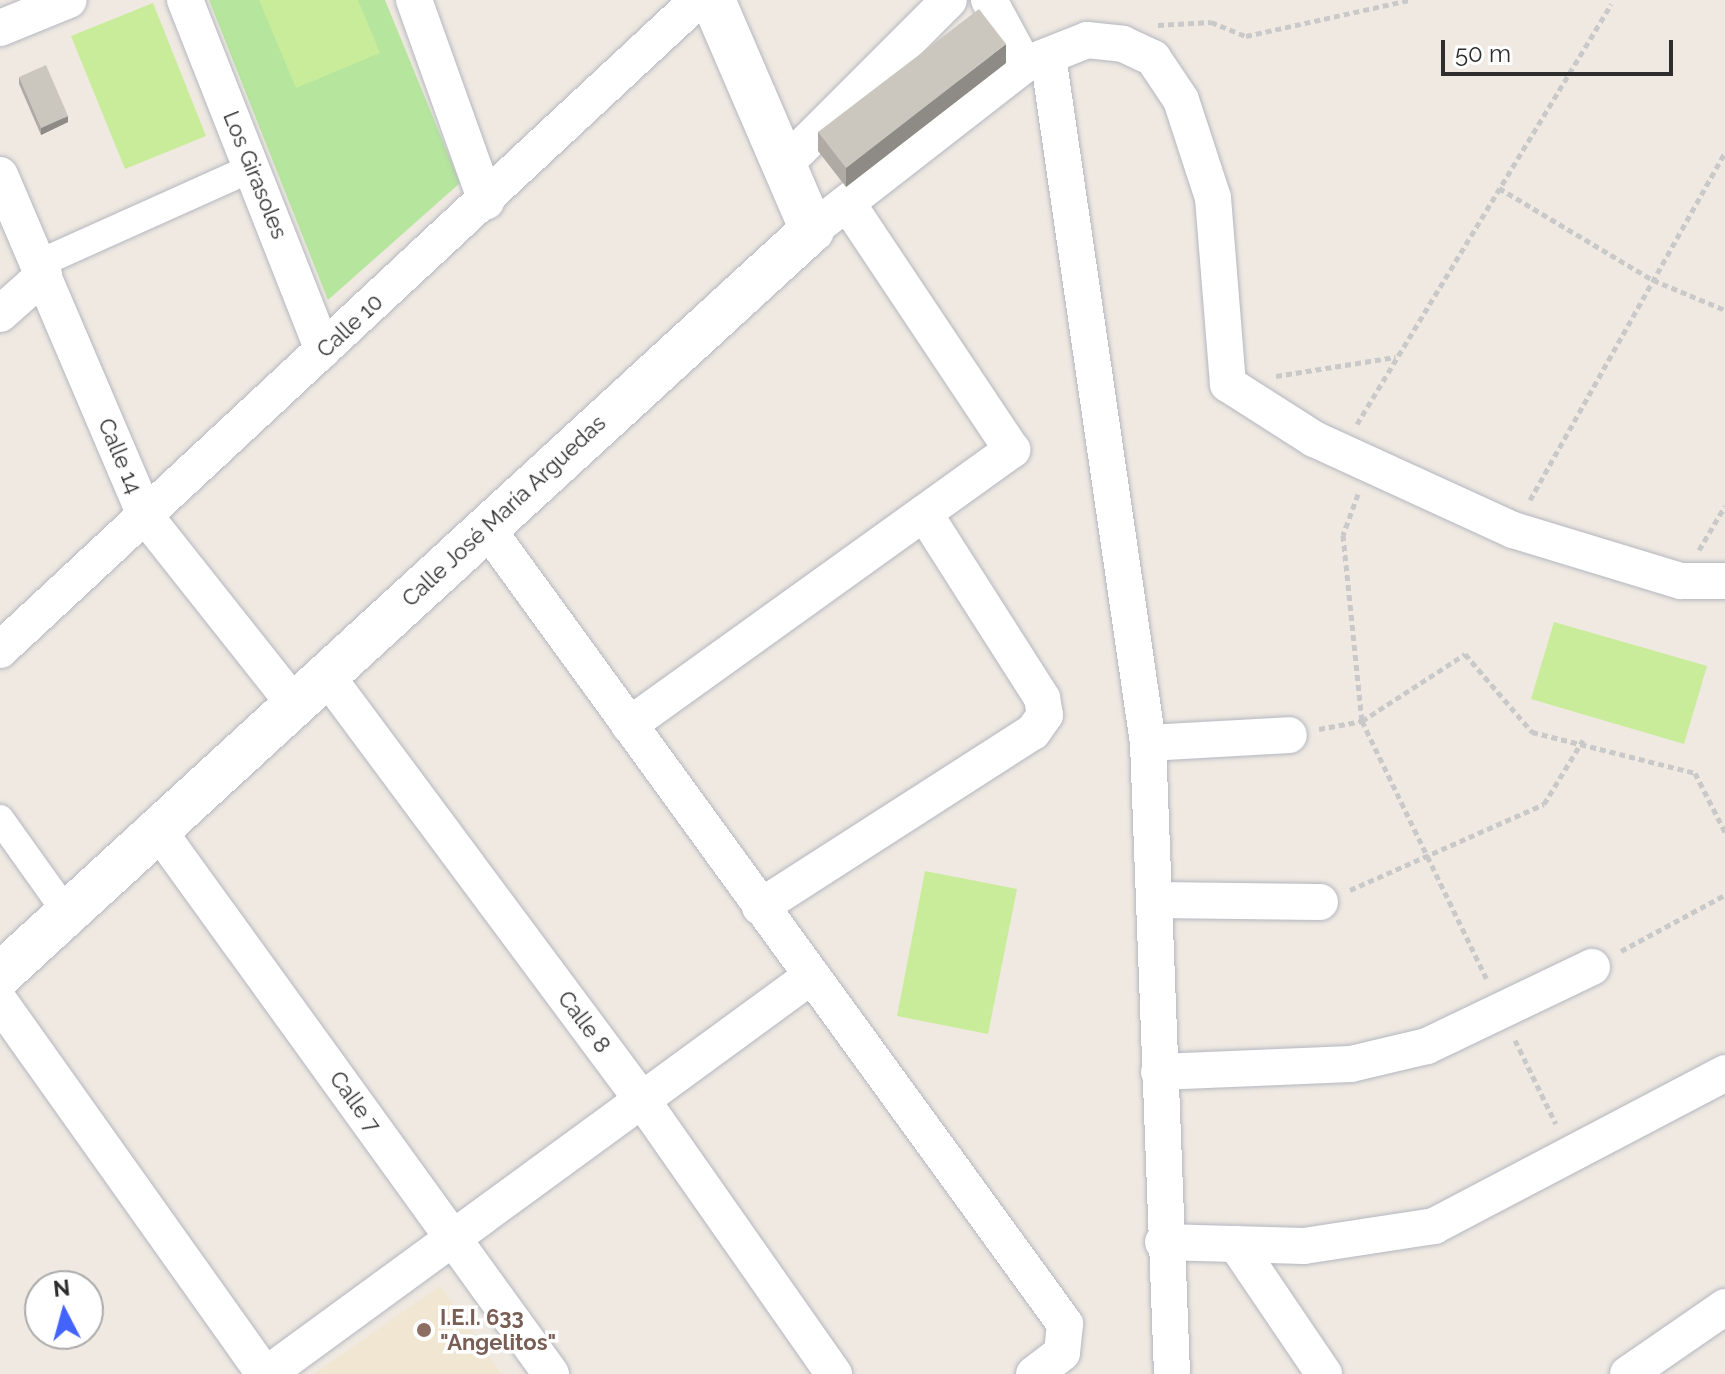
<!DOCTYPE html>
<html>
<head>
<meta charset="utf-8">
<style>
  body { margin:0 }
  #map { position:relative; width:1725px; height:1374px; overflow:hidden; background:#efe9e1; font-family:Raleway,sans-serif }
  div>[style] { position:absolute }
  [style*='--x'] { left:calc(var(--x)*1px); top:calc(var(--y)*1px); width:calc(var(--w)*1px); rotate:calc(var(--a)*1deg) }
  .education>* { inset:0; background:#f0e6d1 }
  .green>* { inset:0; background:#b6e59e }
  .pitch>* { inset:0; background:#c9ec9a }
  .path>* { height:5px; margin-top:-2.5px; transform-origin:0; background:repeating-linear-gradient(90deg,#c9c9c9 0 6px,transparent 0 10px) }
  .roads { filter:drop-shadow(0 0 2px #b4b7c1) drop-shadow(0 0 2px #b4b7c1) }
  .pedestrian>* { height:28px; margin:-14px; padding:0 14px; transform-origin:14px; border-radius:14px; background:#fff }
  .minor>* { height:36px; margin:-18px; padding:0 18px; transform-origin:18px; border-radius:18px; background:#fff }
  .tertiary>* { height:44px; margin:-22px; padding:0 22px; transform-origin:22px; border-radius:22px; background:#fff }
  .wall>* { inset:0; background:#afaba4 }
  .shaded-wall>* { inset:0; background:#8e8b86 }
  .building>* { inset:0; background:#cbc7bf }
  .dots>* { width:22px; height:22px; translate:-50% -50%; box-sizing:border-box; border:4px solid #fff; border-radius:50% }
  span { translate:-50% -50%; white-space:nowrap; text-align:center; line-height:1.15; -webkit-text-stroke:7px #fff; paint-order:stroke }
  .street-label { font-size:22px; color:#2e2e2e }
  .education-label { font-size:22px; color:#785e54; font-weight:700 }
  .left { translate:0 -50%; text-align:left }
  .north { position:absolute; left:24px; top:1270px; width:80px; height:80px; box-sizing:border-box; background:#fff; border:2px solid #ababab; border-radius:50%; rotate:354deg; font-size:22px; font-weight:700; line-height:32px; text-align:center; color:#2e2e2e }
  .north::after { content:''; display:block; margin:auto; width:28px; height:36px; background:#4264fb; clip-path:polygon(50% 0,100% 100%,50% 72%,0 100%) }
  .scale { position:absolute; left:1441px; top:40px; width:232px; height:36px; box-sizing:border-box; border:4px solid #2e2e2e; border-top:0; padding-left:10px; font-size:24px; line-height:28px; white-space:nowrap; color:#2e2e2e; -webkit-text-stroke:6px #fff; paint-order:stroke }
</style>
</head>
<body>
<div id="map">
  <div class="education">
    <i style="clip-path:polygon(440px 1286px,502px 1374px,314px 1374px)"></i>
  </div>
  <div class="green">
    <i style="clip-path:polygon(209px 0,385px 0,460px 183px,328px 300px)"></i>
  </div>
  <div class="pitch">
    <i style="clip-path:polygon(259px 0,358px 0,380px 53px,296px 88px)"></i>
    <i style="clip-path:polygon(153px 3px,206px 136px,125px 169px,71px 36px)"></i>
    <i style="clip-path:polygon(1554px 622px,1707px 666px,1684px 744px,1531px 699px)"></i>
    <i style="clip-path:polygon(925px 871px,1017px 889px,988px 1034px,897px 1016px)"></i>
  </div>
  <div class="path">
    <i style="--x:1158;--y:25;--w:53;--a:-3.2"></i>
    <i style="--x:1211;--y:22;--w:38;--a:22"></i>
    <i style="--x:1246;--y:36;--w:168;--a:-12.4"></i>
    <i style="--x:1499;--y:188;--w:179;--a:30.9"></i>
    <i style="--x:1653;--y:280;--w:78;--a:22.6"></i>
    <i style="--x:1276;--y:376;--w:121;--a:-9"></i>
    <i style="--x:1357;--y:424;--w:491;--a:-58.8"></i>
    <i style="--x:1358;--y:494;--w:44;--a:110.1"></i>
    <i style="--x:1343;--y:535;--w:187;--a:84.2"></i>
    <i style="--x:1362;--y:721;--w:288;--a:64.2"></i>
    <i style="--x:1530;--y:500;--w:399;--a:-60.7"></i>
    <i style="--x:1699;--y:550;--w:51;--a:-59.4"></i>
    <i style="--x:1319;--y:729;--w:44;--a:-10.5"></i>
    <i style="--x:1362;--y:721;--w:123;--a:-33"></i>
    <i style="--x:1465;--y:654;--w:103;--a:49.3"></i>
    <i style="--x:1532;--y:732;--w:168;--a:14.1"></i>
    <i style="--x:1695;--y:773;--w:66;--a:63"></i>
    <i style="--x:1350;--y:890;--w:212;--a:-23.9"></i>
    <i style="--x:1544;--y:804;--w:75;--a:-58.6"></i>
    <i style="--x:1621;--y:951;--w:118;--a:-28.3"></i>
    <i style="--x:1515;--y:1040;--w:93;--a:64"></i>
  </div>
  <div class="roads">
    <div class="pedestrian">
      <i style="--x:38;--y:264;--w:235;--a:-24.2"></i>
      <i style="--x:0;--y:819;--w:115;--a:54.5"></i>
    </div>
    <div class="minor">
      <i style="--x:185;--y:0;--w:376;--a:68.5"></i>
      <i style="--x:414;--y:0;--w:214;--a:70.3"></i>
      <i style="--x:989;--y:0;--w:74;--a:61.7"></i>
      <i style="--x:0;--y:28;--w:74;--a:-22.1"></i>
      <i style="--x:1048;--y:56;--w:694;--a:81.72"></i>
      <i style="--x:1148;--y:743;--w:631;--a:87.82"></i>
      <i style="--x:784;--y:165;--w:233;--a:-45"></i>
      <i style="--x:0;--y:175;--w:372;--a:66.9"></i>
      <i style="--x:146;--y:517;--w:238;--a:51.6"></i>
      <i style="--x:812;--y:230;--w:269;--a:-37.9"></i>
      <i style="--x:1024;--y:65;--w:68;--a:-21.6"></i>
      <i style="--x:1087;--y:40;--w:36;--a:6"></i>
      <i style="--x:1123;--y:44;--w:33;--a:25"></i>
      <i style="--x:1153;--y:58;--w:50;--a:56.3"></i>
      <i style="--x:1181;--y:100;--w:103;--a:71.9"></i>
      <i style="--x:1213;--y:198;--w:187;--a:85.4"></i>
      <i style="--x:1228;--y:384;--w:102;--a:32.6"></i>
      <i style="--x:1314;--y:439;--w:219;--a:24.6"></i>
      <i style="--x:1513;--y:530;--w:176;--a:16.9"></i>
      <i style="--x:1681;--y:581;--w:44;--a:0"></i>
      <i style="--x:0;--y:314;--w:59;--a:-41.6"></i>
      <i style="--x:486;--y:527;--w:985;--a:54"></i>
      <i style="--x:1065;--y:1324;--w:29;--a:96"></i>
      <i style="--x:1062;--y:1353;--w:35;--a:143"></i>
      <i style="--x:0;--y:650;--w:954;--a:-42.96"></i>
      <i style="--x:326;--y:675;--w:530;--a:53.37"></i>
      <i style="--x:642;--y:1100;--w:335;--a:55"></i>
      <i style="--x:629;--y:725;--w:472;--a:-35.7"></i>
      <i style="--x:1012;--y:450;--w:297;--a:-123.7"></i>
      <i style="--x:1148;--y:743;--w:141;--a:-3.2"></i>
      <i style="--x:158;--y:830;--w:671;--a:54.15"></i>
      <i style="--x:1155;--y:900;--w:165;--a:0.7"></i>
      <i style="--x:760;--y:907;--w:324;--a:-32.7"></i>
      <i style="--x:1033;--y:732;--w:21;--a:-55"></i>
      <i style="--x:1045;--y:715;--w:17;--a:-100"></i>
      <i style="--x:1042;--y:698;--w:219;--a:-122.5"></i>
      <i style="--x:0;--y:1002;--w:456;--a:54.6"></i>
      <i style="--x:1159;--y:1072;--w:192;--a:-2.4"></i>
      <i style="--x:1351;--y:1064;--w:78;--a:-13.3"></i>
      <i style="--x:1427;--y:1046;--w:183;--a:-25.6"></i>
      <i style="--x:1163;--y:1242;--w:141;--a:1.6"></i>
      <i style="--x:1304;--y:1246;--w:132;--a:-8.7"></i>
      <i style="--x:1434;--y:1226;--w:329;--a:-27.7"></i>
      <i style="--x:1236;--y:1244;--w:157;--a:55.9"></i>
      <i style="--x:267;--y:1374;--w:673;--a:-36.17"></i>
      <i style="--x:1628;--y:1374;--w:118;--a:-34.6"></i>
    </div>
    <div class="tertiary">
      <i style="--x:0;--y:975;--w:1102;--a:-42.54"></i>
      <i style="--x:812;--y:230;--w:250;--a:-113.3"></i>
    </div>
  </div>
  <div class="wall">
    <i style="clip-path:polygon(1006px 63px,846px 187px,818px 151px,818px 132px)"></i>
    <i style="clip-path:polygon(19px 77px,68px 122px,41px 135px,19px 84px)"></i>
  </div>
  <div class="shaded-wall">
    <i style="clip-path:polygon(1006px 44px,1006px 63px,846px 187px,846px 168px)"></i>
    <i style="clip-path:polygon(68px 116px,68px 122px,41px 135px,41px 128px)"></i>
  </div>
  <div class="building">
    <i style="clip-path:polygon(979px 9px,1006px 44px,846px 168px,818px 132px)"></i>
    <i style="clip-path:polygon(46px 65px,68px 116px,41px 128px,19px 77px)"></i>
  </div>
  <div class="dots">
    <i style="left:424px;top:1330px;background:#8d6e63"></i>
  </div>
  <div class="street-label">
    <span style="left:255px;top:175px;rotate:68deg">Los Girasoles</span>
    <span style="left:350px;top:326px;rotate:-43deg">Calle 10</span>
    <span style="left:120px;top:456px;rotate:67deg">Calle 14</span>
    <span style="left:504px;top:511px;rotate:-43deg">Calle José María Arguedas</span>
    <span style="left:584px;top:1022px;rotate:53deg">Calle 8</span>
    <span style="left:355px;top:1102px;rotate:54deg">Calle 7</span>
  </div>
  <div class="education-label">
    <span class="left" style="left:440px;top:1330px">I.E.I. 633<br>"Angelitos"</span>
  </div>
  <div class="north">N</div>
  <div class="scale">50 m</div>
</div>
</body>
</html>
